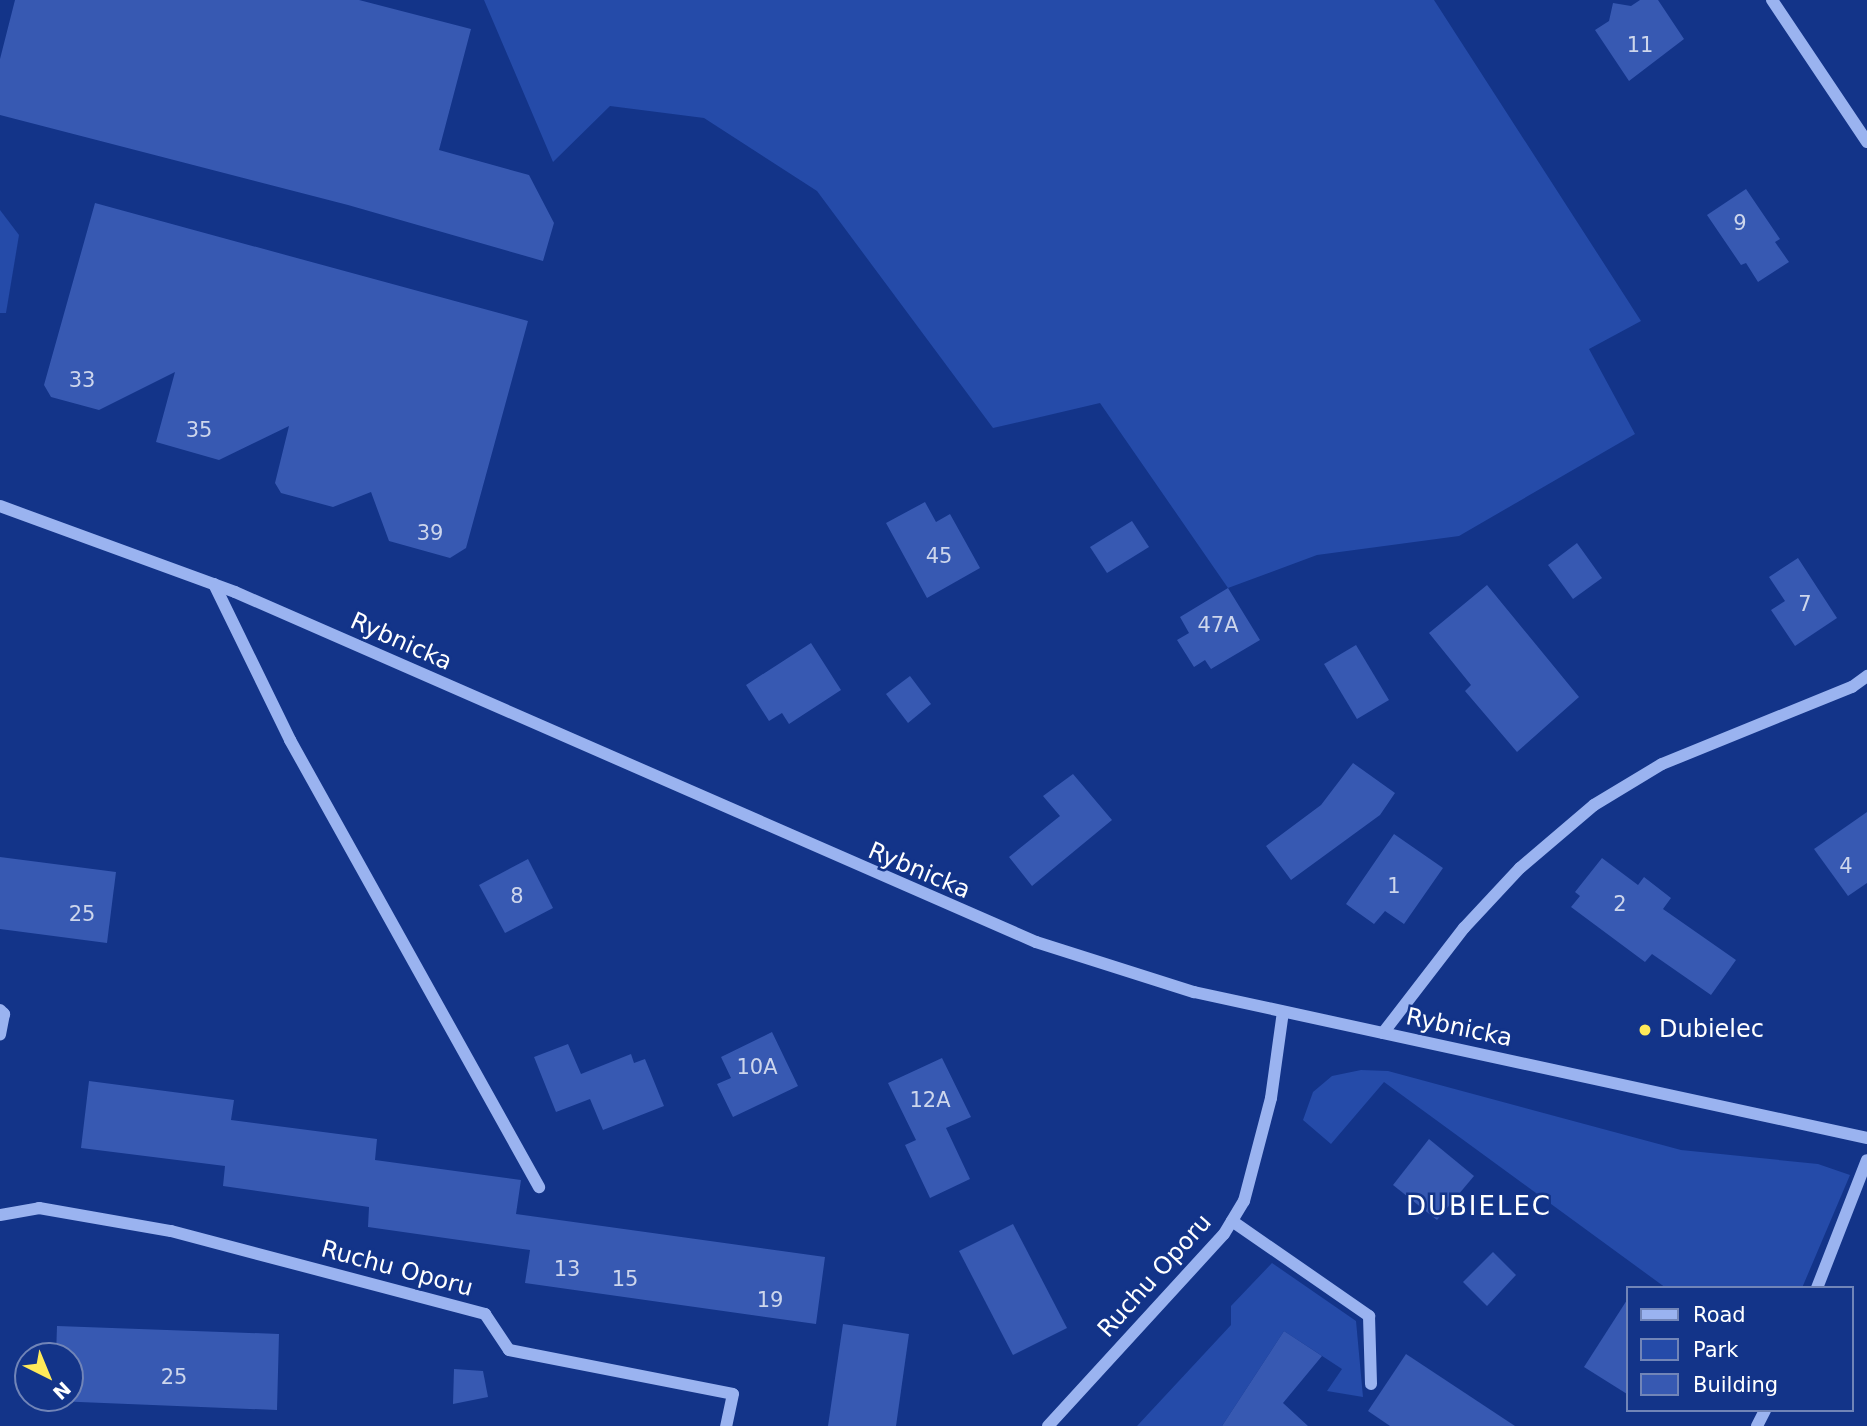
<!DOCTYPE html>
<html>
<head>
<meta charset="utf-8">
<style>
  body { margin:0 }
  #map { position:relative; width:1867px; height:1426px; overflow:hidden; background:#133489; font-family:"DejaVu Sans",sans-serif }
  div>[style] { position:absolute }
  [style*='--x'] { left:calc(var(--x)*1px); top:calc(var(--y)*1px); width:calc(var(--w)*1px); rotate:calc(var(--a)*1deg) }
  .green>* { inset:0; background:#254ba9 }
  .building>* { inset:0; background:#3759b2 }
  .minor>* { height:12px; margin:-6px; padding:0 6px; transform-origin:6px; border-radius:6px; background:#9ab3f0 }
  .dots>* { width:19px; height:19px; translate:-50% -50%; box-sizing:border-box; border:4px solid #133489; border-radius:50% }
  span { translate:-50% -50%; white-space:nowrap; text-align:center; line-height:1.15; -webkit-text-stroke:5px #133489; paint-order:stroke }
  .number-label { font-size:21px; color:#cdd6ec }
  .number-label span { -webkit-text-stroke-width:0 }
  .street-label { font-size:24px; color:#fff }
  .poi-label { font-size:24px; color:#fff }
  .left { translate:0 -50%; text-align:left }
  .neighbourhood-label { font-size:26px; color:#fff; letter-spacing:2px }
  .legend { position:absolute; left:1626px; top:1286px; width:228px; height:126px; box-sizing:border-box; background:#133489; border:2px solid #7185b8; margin:0; padding:9px 12px; list-style:none; font-size:21px; color:#fff }
  .legend li { display:flex; align-items:center; gap:14px; height:35px }
  .legend b { width:35px; border:2px solid #7185b8 }
  .north { position:absolute; left:14px; top:1342px; width:70px; height:70px; box-sizing:border-box; background:#133489; border:2px solid #7185b8; border-radius:50%; rotate:137deg; font-size:19px; font-weight:700; line-height:28px; text-align:center; color:#fff }
  .north::after { content:''; display:block; margin:auto; width:24px; height:32px; background:#ffea59; clip-path:polygon(50% 0,100% 100%,50% 72%,0 100%) }
</style>
</head>
<body>
<div id="map">
  <div class="green">
    <i style="clip-path:polygon(484px 0,1434px 0,1641px 321px,1589px 349px,1635px 434px,1459px 536px,1317px 555px,1228px 588px,1100px 403px,993px 428px,817px 191px,704px 118px,610px 106px,553px 162px)"></i>
    <i style="clip-path:polygon(0 210px,19px 235px,6px 313px,0 313px)"></i>
    <i style="clip-path:polygon(1361px 1070px,1388px 1071px,1681px 1150px,1818px 1164px,1850px 1175px,1802px 1288px,1666px 1288px,1384px 1082px,1331px 1144px,1303px 1120px,1313px 1092px,1332px 1076px)"></i>
    <i style="clip-path:polygon(1272px 1263px,1356px 1321px,1363px 1397px,1327px 1391px,1342px 1369px,1284px 1331px,1222px 1426px,1137px 1426px,1231px 1325px,1231px 1306px)"></i>
  </div>
  <div class="building">
    <i style="clip-path:polygon(15px 0,359px 0,471px 29px,439px 150px,529px 175px,554px 223px,543px 261px,348px 205px,0 115px,0 59px)"></i>
    <i style="clip-path:polygon(1640px 0,1658px 0,1684px 39px,1629px 81px,1595px 30px,1609px 21px,1613px 3px,1631px 6px)"></i>
    <i style="clip-path:polygon(1746px 189px,1780px 239px,1775px 242px,1789px 262px,1758px 282px,1746px 263px,1741px 265px,1707px 215px)"></i>
    <i style="clip-path:polygon(95px 203px,528px 321px,466px 548px,450px 558px,389px 541px,371px 492px,333px 507px,281px 493px,275px 483px,289px 426px,219px 460px,156px 442px,175px 372px,99px 410px,51px 397px,44px 385px)"></i>
    <i style="clip-path:polygon(925px 502px,936px 522px,950px 514px,980px 568px,927px 598px,886px 523px)"></i>
    <i style="clip-path:polygon(1132px 521px,1149px 547px,1107px 573px,1090px 547px)"></i>
    <i style="clip-path:polygon(1577px 543px,1602px 578px,1573px 599px,1548px 565px)"></i>
    <i style="clip-path:polygon(1798px 558px,1837px 618px,1795px 646px,1771px 610px,1785px 601px,1769px 577px)"></i>
    <i style="clip-path:polygon(1487px 585px,1579px 697px,1517px 752px,1465px 691px,1471px 685px,1429px 633px)"></i>
    <i style="clip-path:polygon(1228px 588px,1260px 640px,1211px 669px,1205px 660px,1194px 667px,1177px 640px,1189px 633px,1180px 617px)"></i>
    <i style="clip-path:polygon(811px 643px,841px 690px,789px 724px,782px 713px,769px 721px,746px 685px)"></i>
    <i style="clip-path:polygon(1356px 645px,1389px 700px,1357px 719px,1324px 664px)"></i>
    <i style="clip-path:polygon(910px 676px,931px 704px,908px 723px,886px 694px)"></i>
    <i style="clip-path:polygon(1353px 763px,1395px 793px,1380px 815px,1291px 880px,1266px 846px,1321px 805px)"></i>
    <i style="clip-path:polygon(1073px 774px,1112px 820px,1032px 886px,1009px 857px,1060px 816px,1043px 796px)"></i>
    <i style="clip-path:polygon(1867px 812px,1867px 883px,1848px 896px,1814px 849px)"></i>
    <i style="clip-path:polygon(1394px 834px,1443px 868px,1404px 924px,1385px 911px,1374px 924px,1346px 904px)"></i>
    <i style="clip-path:polygon(0 857px,116px 872px,107px 943px,0 929px)"></i>
    <i style="clip-path:polygon(1602px 858px,1638px 885px,1644px 877px,1671px 898px,1663px 909px,1736px 960px,1711px 995px,1652px 954px,1645px 962px,1571px 907px,1580px 896px,1575px 892px)"></i>
    <i style="clip-path:polygon(528px 859px,553px 908px,505px 933px,479px 885px)"></i>
    <i style="clip-path:polygon(772px 1032px,798px 1086px,733px 1117px,717px 1084px,731px 1078px,721px 1057px)"></i>
    <i style="clip-path:polygon(568px 1044px,581px 1074px,631px 1054px,634px 1063px,645px 1059px,664px 1106px,603px 1130px,590px 1099px,556px 1112px,534px 1057px)"></i>
    <i style="clip-path:polygon(942px 1058px,971px 1117px,946px 1128px,970px 1179px,930px 1198px,905px 1145px,916px 1140px,888px 1083px)"></i>
    <i style="clip-path:polygon(89px 1081px,234px 1100px,231px 1120px,377px 1139px,375px 1160px,521px 1180px,516px 1214px,825px 1257px,816px 1324px,525px 1283px,530px 1250px,368px 1227px,369px 1207px,223px 1186px,225px 1166px,81px 1148px)"></i>
    <i style="clip-path:polygon(1429px 1139px,1474px 1176px,1437px 1220px,1393px 1185px)"></i>
    <i style="clip-path:polygon(1013px 1224px,1067px 1328px,1013px 1355px,959px 1251px)"></i>
    <i style="clip-path:polygon(1493px 1252px,1516px 1275px,1487px 1306px,1463px 1282px)"></i>
    <i style="clip-path:polygon(1627px 1300px,1627px 1394px,1584px 1367px)"></i>
    <i style="clip-path:polygon(843px 1324px,909px 1334px,896px 1426px,828px 1426px)"></i>
    <i style="clip-path:polygon(57px 1326px,279px 1334px,277px 1410px,55px 1401px,70px 1398px,70px 1356px,56px 1356px)"></i>
    <i style="clip-path:polygon(1284px 1331px,1322px 1356px,1283px 1403px,1308px 1426px,1222px 1426px)"></i>
    <i style="clip-path:polygon(1406px 1354px,1515px 1426px,1390px 1426px,1368px 1411px)"></i>
    <i style="clip-path:polygon(454px 1369px,483px 1371px,488px 1397px,453px 1404px)"></i>
  </div>
  <div class="minor">
    <i style="--x:1772;--y:0;--w:171;--a:56.2"></i>
    <i style="--x:0;--y:506;--w:250;--a:20.1"></i>
    <i style="--x:235;--y:592;--w:874;--a:23.6"></i>
    <i style="--x:1036;--y:942;--w:166;--a:17.6"></i>
    <i style="--x:1194;--y:992;--w:689;--a:12.24"></i>
    <i style="--x:214;--y:584;--w:174;--a:64"></i>
    <i style="--x:290;--y:740;--w:512;--a:60.88"></i>
    <i style="--x:0;--y:1010;--w:6;--a:45"></i>
    <i style="--x:4;--y:1014;--w:21;--a:101"></i>
    <i style="--x:1383;--y:1033;--w:133;--a:-52.4"></i>
    <i style="--x:1464;--y:928;--w:82;--a:-47"></i>
    <i style="--x:1520;--y:868;--w:97;--a:-40.4"></i>
    <i style="--x:1594;--y:805;--w:79;--a:-31.1"></i>
    <i style="--x:1662;--y:764;--w:205;--a:-22.1"></i>
    <i style="--x:1852;--y:687;--w:19;--a:-36"></i>
    <i style="--x:0;--y:1215;--w:40;--a:-10"></i>
    <i style="--x:39;--y:1208;--w:134;--a:9.9"></i>
    <i style="--x:171;--y:1231;--w:325;--a:14.8"></i>
    <i style="--x:485;--y:1314;--w:43;--a:56.3"></i>
    <i style="--x:509;--y:1350;--w:228;--a:11.1"></i>
    <i style="--x:733;--y:1394;--w:33;--a:102"></i>
    <i style="--x:1232;--y:1221;--w:167;--a:34.7"></i>
    <i style="--x:1369;--y:1316;--w:68;--a:88.3"></i>
    <i style="--x:1817;--y:1288;--w:137;--a:-68.7"></i>
    <i style="--x:1048;--y:1426;--w:260;--a:-47.5"></i>
    <i style="--x:1224;--y:1234;--w:39;--a:-59"></i>
    <i style="--x:1244;--y:1201;--w:106;--a:-75.3"></i>
    <i style="--x:1271;--y:1098;--w:87;--a:-82.1"></i>
    <i style="--x:1757;--y:1426;--w:18;--a:-63"></i>
  </div>
  <div class="dots">
    <i style="left:1645px;top:1030px;background:#ffea59"></i>
  </div>
  <div class="number-label">
    <span style="left:1640px;top:45px">11</span>
    <span style="left:1740px;top:223px">9</span>
    <span style="left:82px;top:380px">33</span>
    <span style="left:199px;top:430px">35</span>
    <span style="left:430px;top:533px">39</span>
    <span style="left:939px;top:556px">45</span>
    <span style="left:1805px;top:604px">7</span>
    <span style="left:1218px;top:625px">47A</span>
    <span style="left:1846px;top:866px">4</span>
    <span style="left:1394px;top:886px">1</span>
    <span style="left:517px;top:896px">8</span>
    <span style="left:1620px;top:904px">2</span>
    <span style="left:82px;top:914px">25</span>
    <span style="left:757px;top:1067px">10A</span>
    <span style="left:930px;top:1100px">12A</span>
    <span style="left:567px;top:1269px">13</span>
    <span style="left:625px;top:1279px">15</span>
    <span style="left:770px;top:1300px">19</span>
    <span style="left:174px;top:1377px">25</span>
  </div>
  <div class="street-label">
    <span style="left:401px;top:642px;rotate:24deg">Rybnicka</span>
    <span style="left:919px;top:871px;rotate:23deg">Rybnicka</span>
    <span style="left:1459px;top:1028px;rotate:12deg">Rybnicka</span>
    <span style="left:397px;top:1269px;rotate:15deg">Ruchu Oporu</span>
    <span style="left:1155px;top:1276px;rotate:-48deg">Ruchu Oporu</span>
  </div>
  <div class="poi-label">
    <span class="left" style="left:1659px;top:1030px">Dubielec</span>
  </div>
  <div class="neighbourhood-label">
    <span style="left:1479px;top:1207px">DUBIELEC</span>
  </div>
  <ul class="legend">
  <li><b style="height:9px;background:#9ab3f0"></b>Road</li>
  <li><b style="height:19px;background:#254ba9"></b>Park</li>
  <li><b style="height:19px;background:#3759b2"></b>Building</li>
  </ul>
  <div class="north">N</div>
</div>
</body>
</html>
